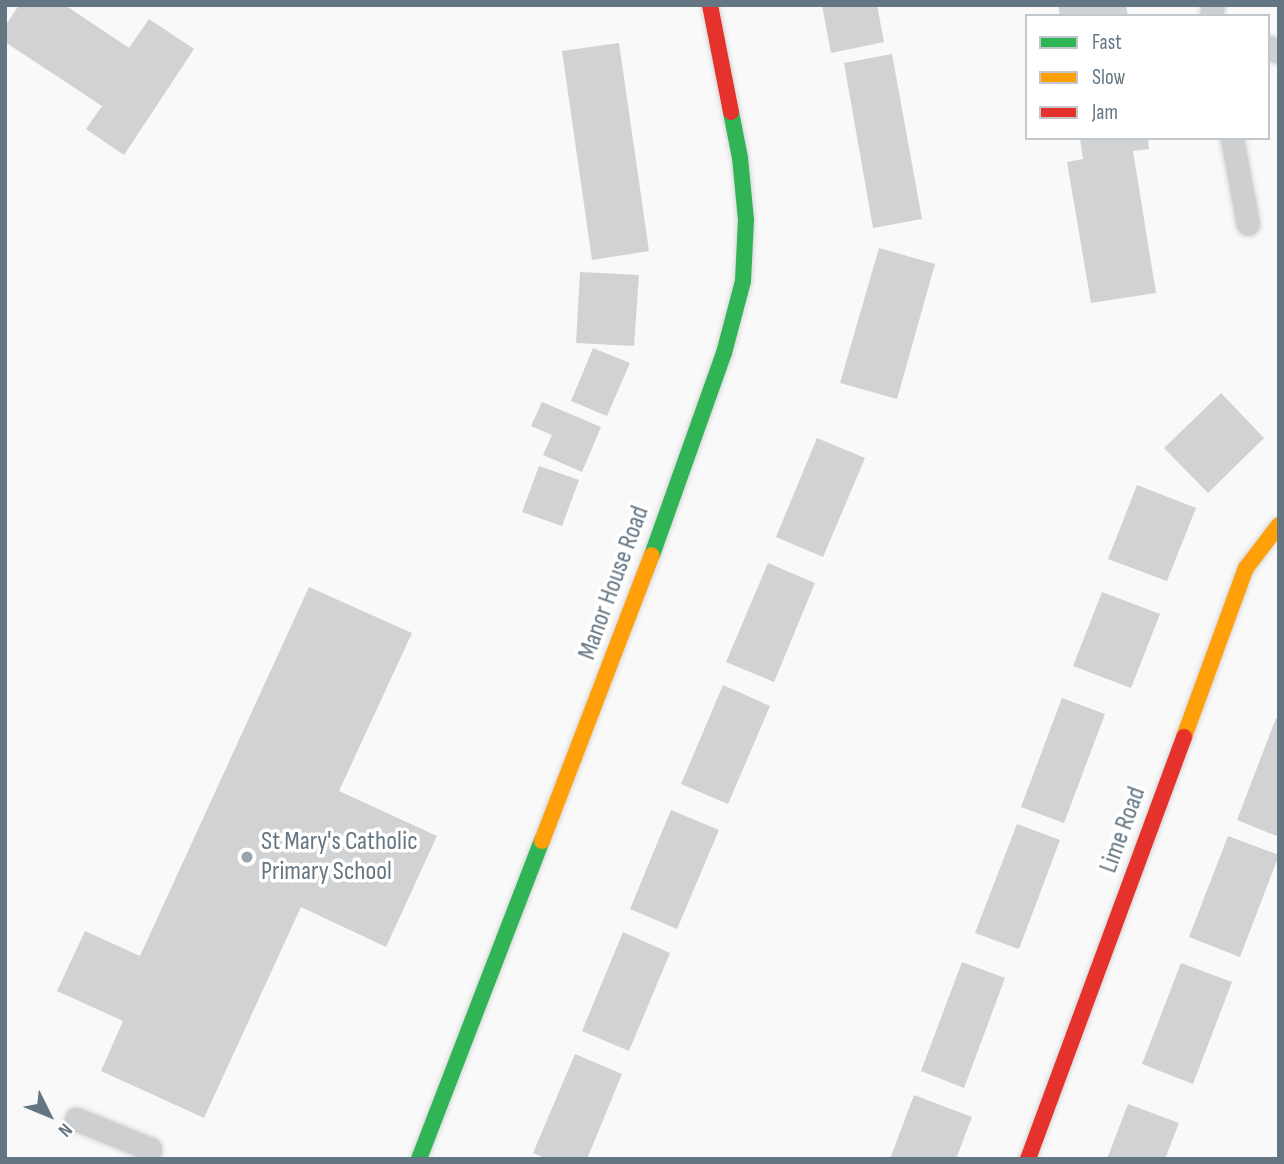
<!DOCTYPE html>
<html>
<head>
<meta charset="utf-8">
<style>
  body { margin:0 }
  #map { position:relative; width:1284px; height:1164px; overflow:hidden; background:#f9f9f9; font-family:"Sofia Sans Condensed",sans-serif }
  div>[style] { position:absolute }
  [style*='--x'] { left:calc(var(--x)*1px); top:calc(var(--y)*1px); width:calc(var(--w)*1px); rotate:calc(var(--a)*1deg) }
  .building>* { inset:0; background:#d0d2d3 }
  .roads { filter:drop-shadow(0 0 2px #d5d6d7) drop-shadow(0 0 2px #d5d6d7) }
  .lane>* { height:23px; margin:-11.5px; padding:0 11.5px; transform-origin:11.5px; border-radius:11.5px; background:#cecfd0 }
  .fast>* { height:16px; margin:-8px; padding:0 8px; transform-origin:8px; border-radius:8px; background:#30b455 }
  .slow>* { height:16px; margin:-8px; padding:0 8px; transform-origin:8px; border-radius:8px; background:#ff9f0a }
  .jam>* { height:16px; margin:-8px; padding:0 8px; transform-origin:8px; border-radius:8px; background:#e5322d }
  .dots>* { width:19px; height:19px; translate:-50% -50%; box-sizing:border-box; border:4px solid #fff; border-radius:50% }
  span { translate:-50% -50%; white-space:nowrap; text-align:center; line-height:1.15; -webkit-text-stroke:7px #fff; paint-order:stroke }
  .street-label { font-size:26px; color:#657683 }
  .poi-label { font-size:26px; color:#657683 }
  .left { translate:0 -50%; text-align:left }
  .frame { position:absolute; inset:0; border:7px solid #657683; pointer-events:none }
  .legend { position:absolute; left:1025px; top:14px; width:245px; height:126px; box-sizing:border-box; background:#fff; border:2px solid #c1c8cd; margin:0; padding:9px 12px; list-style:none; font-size:21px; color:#657683 }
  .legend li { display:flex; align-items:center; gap:14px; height:35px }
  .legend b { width:35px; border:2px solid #c1c8cd }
  .north { position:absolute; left:14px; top:1080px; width:70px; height:70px; -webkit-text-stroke:5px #fff; paint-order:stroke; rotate:133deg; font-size:19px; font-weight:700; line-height:28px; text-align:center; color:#657683 }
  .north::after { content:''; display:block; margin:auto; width:24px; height:32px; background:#657683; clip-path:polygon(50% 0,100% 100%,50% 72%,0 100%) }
</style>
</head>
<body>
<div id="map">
  <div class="building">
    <i style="clip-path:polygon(19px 5px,65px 5px,129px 48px,149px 19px,194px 49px,124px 155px,86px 129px,102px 106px,5px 42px,5px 26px)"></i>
    <i style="clip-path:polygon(822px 5px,877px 5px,884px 42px,831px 53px)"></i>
    <i style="clip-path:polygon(1058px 5px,1126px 5px,1128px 16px,1060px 16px)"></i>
    <i style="clip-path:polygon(619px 43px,649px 251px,592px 260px,562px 51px)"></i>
    <i style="clip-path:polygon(892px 54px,922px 219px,873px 228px,844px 63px)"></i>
    <i style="clip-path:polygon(1080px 138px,1148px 138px,1149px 149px,1133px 151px,1156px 293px,1091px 303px,1067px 162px,1083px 159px)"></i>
    <i style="clip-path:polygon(879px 248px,935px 264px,897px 399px,840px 383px)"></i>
    <i style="clip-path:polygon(580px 272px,639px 275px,634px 346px,576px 343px)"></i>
    <i style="clip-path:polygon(593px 348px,630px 363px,607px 416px,571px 401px)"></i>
    <i style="clip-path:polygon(1221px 393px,1264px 438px,1208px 493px,1164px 448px)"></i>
    <i style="clip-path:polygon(542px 402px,601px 427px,582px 472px,543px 455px,552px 435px,531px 426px)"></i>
    <i style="clip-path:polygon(817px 438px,865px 458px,823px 557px,776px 537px)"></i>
    <i style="clip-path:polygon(539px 466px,579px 480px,562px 526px,522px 512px)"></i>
    <i style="clip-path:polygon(1137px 485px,1196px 508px,1167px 581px,1108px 559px)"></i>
    <i style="clip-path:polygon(768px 563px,815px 583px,774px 682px,726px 662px)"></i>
    <i style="clip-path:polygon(309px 587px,412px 633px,339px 791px,437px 836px,386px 947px,301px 907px,204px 1118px,101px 1071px,123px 1021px,57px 991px,85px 931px,140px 956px)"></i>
    <i style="clip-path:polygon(1102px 592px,1160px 614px,1131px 688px,1073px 666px)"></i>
    <i style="clip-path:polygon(723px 685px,770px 706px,728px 804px,681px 784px)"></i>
    <i style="clip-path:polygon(1062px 698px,1105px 714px,1064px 823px,1021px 807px)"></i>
    <i style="clip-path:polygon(1276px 718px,1279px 720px,1279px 837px,1237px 820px)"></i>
    <i style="clip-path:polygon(671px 810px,719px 830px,677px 929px,630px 909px)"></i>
    <i style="clip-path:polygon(1017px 824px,1060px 840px,1019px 949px,975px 933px)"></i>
    <i style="clip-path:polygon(1228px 836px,1279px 855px,1240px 957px,1189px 937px)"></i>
    <i style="clip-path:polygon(623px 932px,670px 953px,629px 1051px,582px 1031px)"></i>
    <i style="clip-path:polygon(962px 962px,1005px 978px,964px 1088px,921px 1071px)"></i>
    <i style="clip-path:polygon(1181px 963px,1232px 982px,1193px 1084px,1142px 1064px)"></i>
    <i style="clip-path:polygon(575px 1054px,622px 1074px,587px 1159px,547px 1159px,533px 1153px)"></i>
    <i style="clip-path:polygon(914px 1095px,972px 1117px,956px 1159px,890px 1159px)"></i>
    <i style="clip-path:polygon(1128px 1104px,1179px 1123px,1165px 1159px,1107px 1159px)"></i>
  </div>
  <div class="roads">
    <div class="lane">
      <i style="--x:1211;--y:16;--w:11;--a:-80"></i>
      <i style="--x:1268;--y:47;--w:12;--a:24"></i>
      <i style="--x:1232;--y:138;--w:87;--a:79.5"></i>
      <i style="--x:76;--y:1119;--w:80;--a:22.1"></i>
      <i style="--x:150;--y:1149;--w:10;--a:107"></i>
    </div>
    <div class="fast">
      <i style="--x:652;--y:555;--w:214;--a:-70.4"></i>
      <i style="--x:724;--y:353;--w:74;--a:-75.2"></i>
      <i style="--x:743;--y:281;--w:61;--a:-87.2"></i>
      <i style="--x:746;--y:220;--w:62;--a:-95.5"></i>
      <i style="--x:740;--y:158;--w:47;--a:-101.1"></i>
      <i style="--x:419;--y:1159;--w:341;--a:-68.9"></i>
    </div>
    <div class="slow">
      <i style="--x:1184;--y:737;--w:180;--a:-69.9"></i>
      <i style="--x:1246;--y:568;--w:54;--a:-52.5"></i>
      <i style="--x:542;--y:841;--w:306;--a:-69"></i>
    </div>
    <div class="jam">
      <i style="--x:710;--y:5;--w:109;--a:78.9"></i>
      <i style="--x:1028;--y:1159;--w:450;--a:-69.7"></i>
    </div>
  </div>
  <div class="dots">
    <i style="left:247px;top:857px;background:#99a4ac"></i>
  </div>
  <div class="street-label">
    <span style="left:614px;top:583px;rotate:-70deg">Manor House Road</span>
    <span style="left:1123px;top:830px;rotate:-70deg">Lime Road</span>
  </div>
  <div class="poi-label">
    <span class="left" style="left:261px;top:857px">St Mary's Catholic<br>Primary School</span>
  </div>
  <div class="frame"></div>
  <ul class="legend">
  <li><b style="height:9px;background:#30b455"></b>Fast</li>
  <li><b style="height:9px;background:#ff9f0a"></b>Slow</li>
  <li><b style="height:9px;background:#e5322d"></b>Jam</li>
  </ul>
  <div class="north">N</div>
</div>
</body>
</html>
